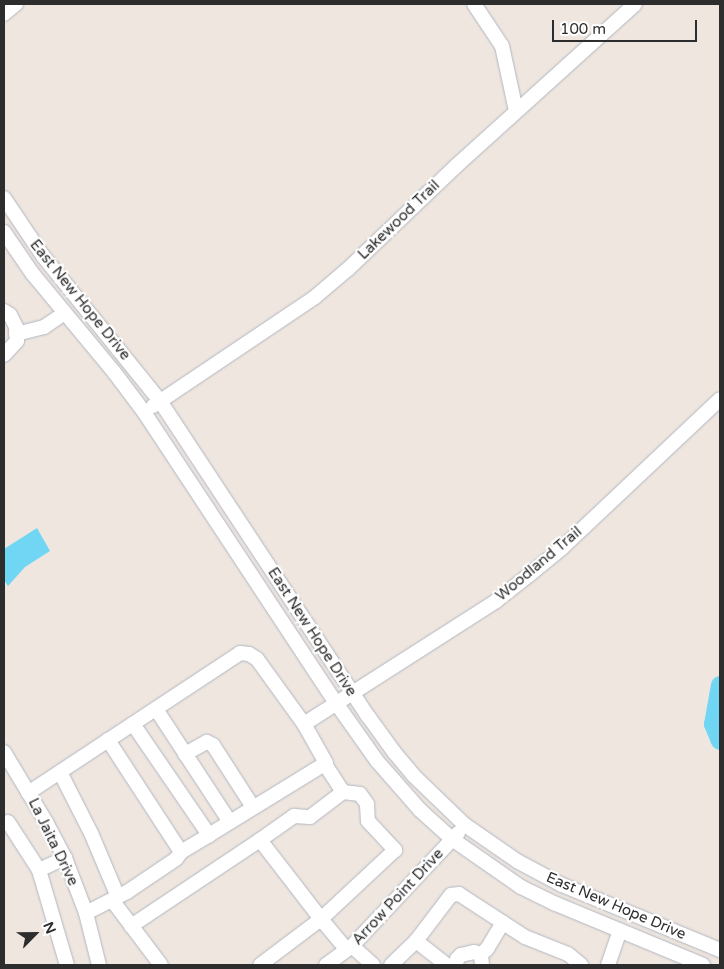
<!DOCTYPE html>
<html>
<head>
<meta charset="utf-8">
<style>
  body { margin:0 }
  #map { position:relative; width:724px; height:969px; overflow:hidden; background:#efe7df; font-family:"Varela Round",sans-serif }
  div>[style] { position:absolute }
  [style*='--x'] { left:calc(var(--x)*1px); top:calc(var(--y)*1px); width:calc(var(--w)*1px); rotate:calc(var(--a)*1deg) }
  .water>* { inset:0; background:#70d6f3 }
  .river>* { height:18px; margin:-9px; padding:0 9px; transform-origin:9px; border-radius:9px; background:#70d6f3 }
  .roads { filter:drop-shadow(0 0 1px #b3b6c1) drop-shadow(0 0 1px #b3b6c1) }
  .minor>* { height:14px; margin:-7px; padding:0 7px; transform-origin:7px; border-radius:7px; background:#fff }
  span { translate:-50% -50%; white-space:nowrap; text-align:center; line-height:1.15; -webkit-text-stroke:4.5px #fff; paint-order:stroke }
  .street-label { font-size:15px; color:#2d2d2d }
  .frame { position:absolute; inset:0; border:5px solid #2d2d2d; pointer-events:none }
  .north { position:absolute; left:10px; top:909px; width:50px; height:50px; -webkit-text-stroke:4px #fff; paint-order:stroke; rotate:67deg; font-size:14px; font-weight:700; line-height:20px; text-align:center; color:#2d2d2d }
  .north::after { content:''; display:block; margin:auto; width:18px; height:22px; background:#2d2d2d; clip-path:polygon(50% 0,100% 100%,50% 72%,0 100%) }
  .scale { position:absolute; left:552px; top:20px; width:145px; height:22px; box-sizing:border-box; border:2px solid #2d2d2d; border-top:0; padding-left:6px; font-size:15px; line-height:18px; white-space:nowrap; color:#2d2d2d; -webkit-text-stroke:4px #fff; paint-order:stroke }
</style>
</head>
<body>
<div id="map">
  <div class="water">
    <i style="clip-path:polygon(37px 528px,50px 551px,25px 567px,8px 586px,4px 580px,4px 549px)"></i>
  </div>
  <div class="river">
    <i style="--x:720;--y:685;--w:40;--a:100"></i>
    <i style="--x:713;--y:724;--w:18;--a:68"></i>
  </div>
  <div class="roads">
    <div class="minor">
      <i style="--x:474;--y:4;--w:50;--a:56.3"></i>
      <i style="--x:502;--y:46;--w:66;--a:77.8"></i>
      <i style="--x:4;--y:14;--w:16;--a:-40"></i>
      <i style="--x:4;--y:198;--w:70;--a:56.1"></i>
      <i style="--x:43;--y:256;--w:186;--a:51.1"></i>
      <i style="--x:160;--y:401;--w:377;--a:56.6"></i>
      <i style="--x:368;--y:716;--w:44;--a:54.2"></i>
      <i style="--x:394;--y:752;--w:30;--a:50"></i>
      <i style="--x:413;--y:775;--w:72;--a:43.9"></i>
      <i style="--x:465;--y:825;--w:63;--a:34.7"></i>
      <i style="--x:517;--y:861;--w:51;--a:28.1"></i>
      <i style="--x:562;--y:885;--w:171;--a:22.4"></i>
      <i style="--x:4;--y:232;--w:50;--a:55.7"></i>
      <i style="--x:32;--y:273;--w:129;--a:50.4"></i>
      <i style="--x:114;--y:372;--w:50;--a:53.1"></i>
      <i style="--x:144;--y:412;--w:349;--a:56.6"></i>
      <i style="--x:336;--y:703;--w:71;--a:54.7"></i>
      <i style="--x:377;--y:761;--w:65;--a:48.7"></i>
      <i style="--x:420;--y:810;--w:43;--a:42.2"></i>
      <i style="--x:452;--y:839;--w:84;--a:34.8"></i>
      <i style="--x:521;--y:887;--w:39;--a:26"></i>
      <i style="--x:556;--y:904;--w:159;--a:22.5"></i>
      <i style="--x:4;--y:311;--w:7;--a:34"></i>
      <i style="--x:10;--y:315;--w:13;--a:63"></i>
      <i style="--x:16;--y:327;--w:14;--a:86"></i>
      <i style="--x:17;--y:341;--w:19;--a:133"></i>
      <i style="--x:16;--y:334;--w:29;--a:-14"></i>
      <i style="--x:44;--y:327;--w:25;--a:-34"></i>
      <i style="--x:153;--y:406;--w:195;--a:-33.9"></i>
      <i style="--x:315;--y:297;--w:43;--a:-40.3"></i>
      <i style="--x:348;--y:269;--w:149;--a:-43.6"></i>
      <i style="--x:456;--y:166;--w:241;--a:-42.1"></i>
      <i style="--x:156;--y:709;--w:135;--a:56.8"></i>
      <i style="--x:133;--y:724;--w:135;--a:55.6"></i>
      <i style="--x:209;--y:835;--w:137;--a:-31.6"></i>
      <i style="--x:326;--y:763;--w:45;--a:-119.4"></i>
      <i style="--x:4;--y:752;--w:82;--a:59"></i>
      <i style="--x:46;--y:822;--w:41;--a:62.2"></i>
      <i style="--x:65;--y:858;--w:59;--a:69.1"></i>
      <i style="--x:86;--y:913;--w:54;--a:76"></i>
      <i style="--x:185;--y:754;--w:25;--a:-29"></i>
      <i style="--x:207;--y:742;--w:7;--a:27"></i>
      <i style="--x:213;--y:745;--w:74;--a:57.2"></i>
      <i style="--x:60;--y:772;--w:68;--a:63.1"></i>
      <i style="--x:91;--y:833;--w:69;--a:67.1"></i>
      <i style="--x:343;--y:792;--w:17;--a:7"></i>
      <i style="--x:360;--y:794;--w:12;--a:55"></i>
      <i style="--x:367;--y:804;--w:17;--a:87"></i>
      <i style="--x:368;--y:821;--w:40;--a:47"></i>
      <i style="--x:395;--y:850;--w:101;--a:137"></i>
      <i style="--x:321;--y:919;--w:40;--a:50"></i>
      <i style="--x:28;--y:793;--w:254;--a:-33.4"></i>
      <i style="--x:240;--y:653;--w:9;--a:6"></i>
      <i style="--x:249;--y:654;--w:9;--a:32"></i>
      <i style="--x:257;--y:659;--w:80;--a:54.1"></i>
      <i style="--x:304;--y:724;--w:228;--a:-32.6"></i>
      <i style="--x:496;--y:601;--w:42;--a:-38.2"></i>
      <i style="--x:529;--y:575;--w:43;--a:-39.3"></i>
      <i style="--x:562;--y:548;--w:217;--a:-43.3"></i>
      <i style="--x:8;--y:822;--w:57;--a:57.1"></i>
      <i style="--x:39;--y:870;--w:99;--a:73.6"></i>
      <i style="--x:260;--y:840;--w:42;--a:-35.2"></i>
      <i style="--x:294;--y:816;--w:16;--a:4"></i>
      <i style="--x:310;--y:817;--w:41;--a:-37.1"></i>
      <i style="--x:343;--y:792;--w:33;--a:-123"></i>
      <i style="--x:181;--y:852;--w:33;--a:-31"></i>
      <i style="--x:39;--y:870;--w:29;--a:-25"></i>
      <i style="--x:112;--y:900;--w:81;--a:53"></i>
      <i style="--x:86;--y:913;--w:46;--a:-27.1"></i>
      <i style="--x:127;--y:892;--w:59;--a:-34"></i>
      <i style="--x:176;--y:859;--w:9;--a:-54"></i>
      <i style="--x:181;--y:852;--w:134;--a:-123.1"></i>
      <i style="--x:131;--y:926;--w:155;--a:-33.7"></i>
      <i style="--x:260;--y:840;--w:100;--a:52.3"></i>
      <i style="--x:321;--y:919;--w:76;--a:143"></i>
      <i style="--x:416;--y:941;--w:39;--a:38"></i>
      <i style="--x:352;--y:946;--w:28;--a:42"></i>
      <i style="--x:481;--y:954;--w:8;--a:-40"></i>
      <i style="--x:487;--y:949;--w:31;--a:-59"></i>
      <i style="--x:326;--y:965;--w:32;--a:-36"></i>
      <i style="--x:352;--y:946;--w:155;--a:-46.8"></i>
      <i style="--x:391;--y:965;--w:35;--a:-44"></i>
      <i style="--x:416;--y:941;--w:58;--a:-52.7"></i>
      <i style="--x:451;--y:895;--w:8;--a:-7"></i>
      <i style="--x:459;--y:894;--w:79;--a:33.1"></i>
      <i style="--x:525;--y:937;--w:46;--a:21.6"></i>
      <i style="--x:568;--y:954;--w:17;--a:40"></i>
      <i style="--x:456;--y:965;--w:6;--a:-81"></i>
      <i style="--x:457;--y:959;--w:6;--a:-45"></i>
      <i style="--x:461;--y:955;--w:13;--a:-13"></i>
      <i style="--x:474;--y:952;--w:7;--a:16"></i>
      <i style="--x:481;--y:954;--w:11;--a:85"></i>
      <i style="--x:608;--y:965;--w:36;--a:-71"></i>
    </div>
  </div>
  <div class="street-label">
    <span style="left:399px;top:220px;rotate:-44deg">Lakewood Trail</span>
    <span style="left:80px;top:300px;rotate:51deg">East New Hope Drive</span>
    <span style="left:539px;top:564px;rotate:-40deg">Woodland Trail</span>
    <span style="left:312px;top:632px;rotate:57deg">East New Hope Drive</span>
    <span style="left:53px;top:842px;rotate:64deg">La Jaita Drive</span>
    <span style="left:398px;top:897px;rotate:-47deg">Arrow Point Drive</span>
    <span style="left:616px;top:906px;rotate:23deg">East New Hope Drive</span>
  </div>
  <div class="frame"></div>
  <div class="north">N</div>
  <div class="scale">100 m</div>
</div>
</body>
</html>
